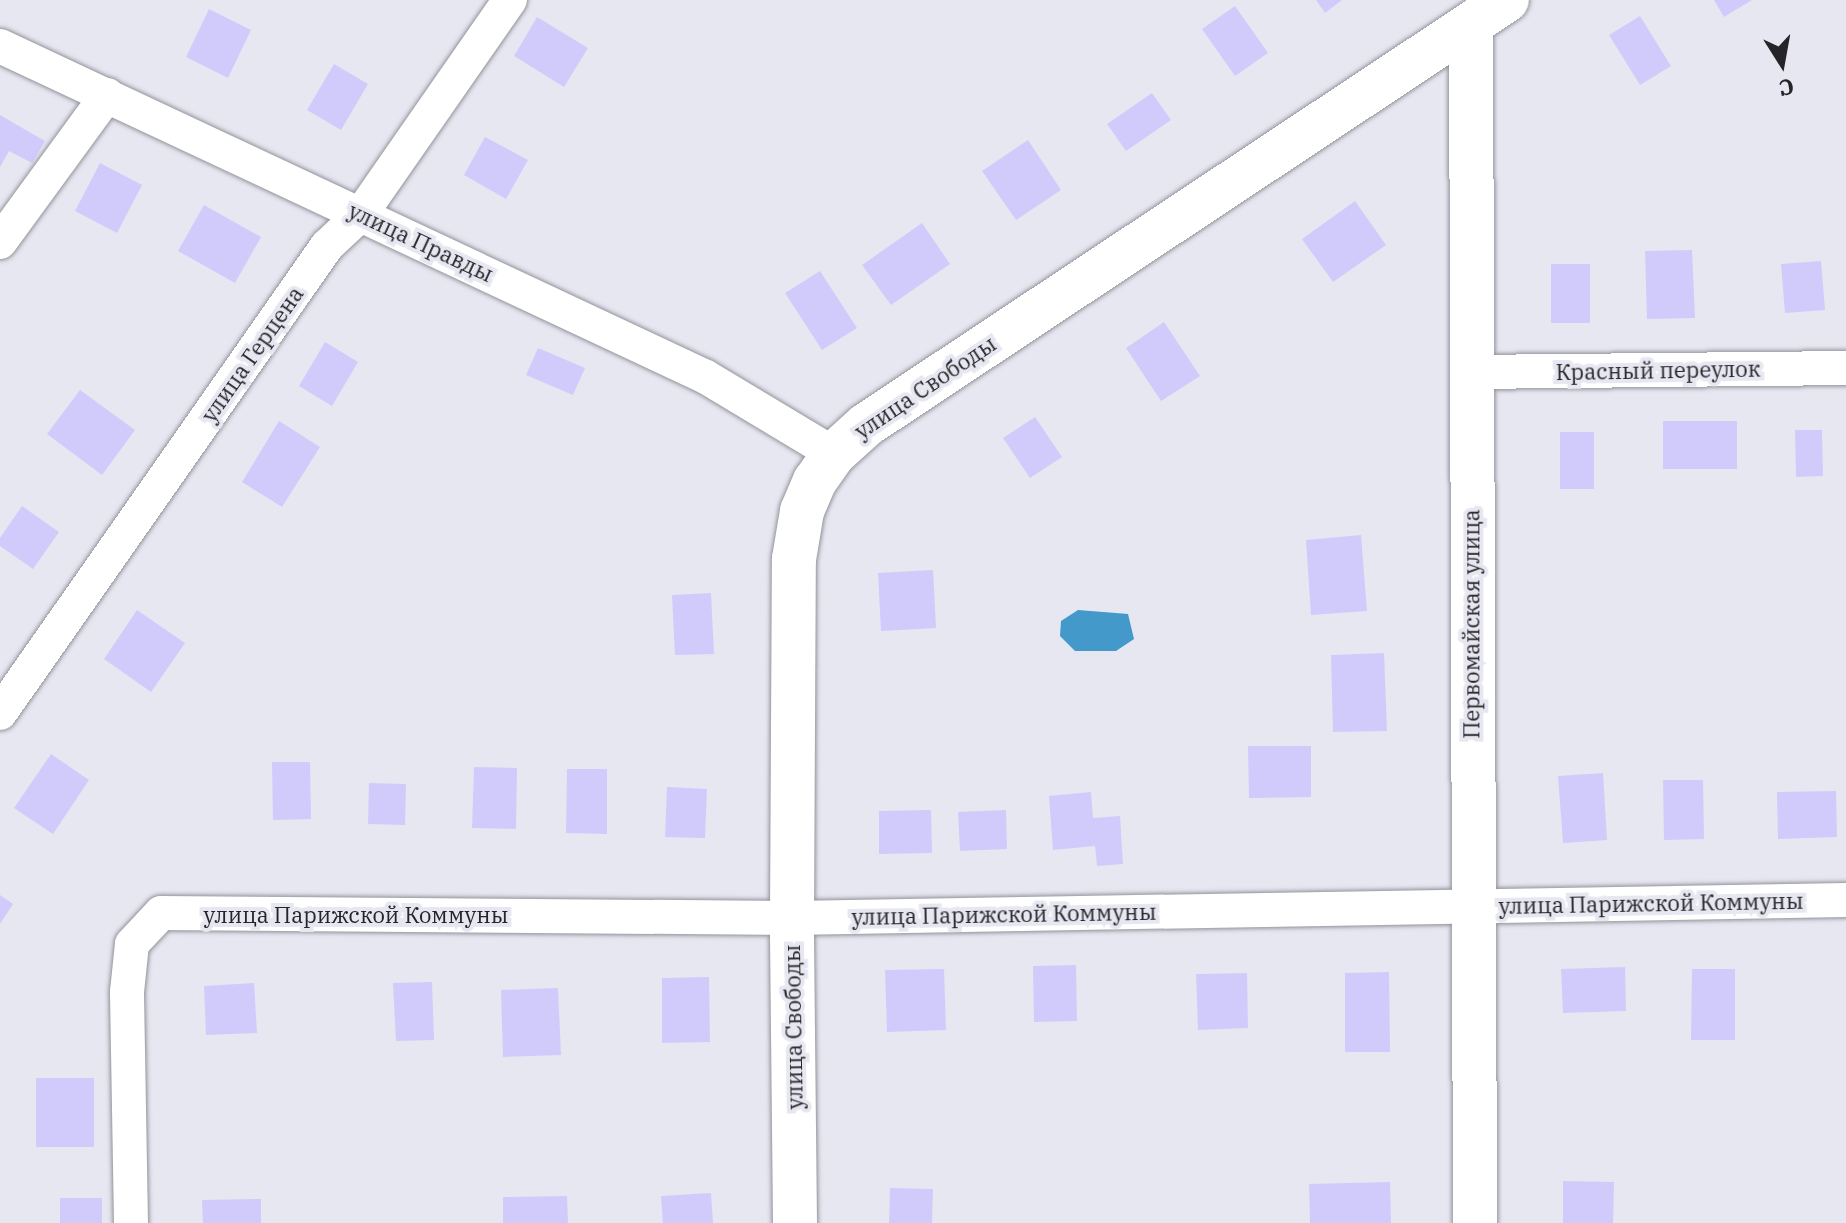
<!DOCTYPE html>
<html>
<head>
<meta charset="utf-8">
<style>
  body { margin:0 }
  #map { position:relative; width:1846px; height:1223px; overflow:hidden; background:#e7e7f1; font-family:"IBM Plex Serif",serif }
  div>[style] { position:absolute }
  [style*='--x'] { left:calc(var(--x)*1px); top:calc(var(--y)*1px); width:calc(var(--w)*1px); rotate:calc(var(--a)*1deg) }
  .water>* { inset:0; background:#4299ca }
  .building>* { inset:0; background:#d0cbfb }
  .roads { filter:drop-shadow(0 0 2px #93939c) drop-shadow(0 0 2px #93939c) }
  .street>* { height:34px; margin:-17px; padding:0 17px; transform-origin:17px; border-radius:17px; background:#fff }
  .secondary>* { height:44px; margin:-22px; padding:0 22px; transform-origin:22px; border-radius:22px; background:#fff }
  span { translate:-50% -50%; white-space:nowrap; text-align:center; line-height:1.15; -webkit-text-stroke:8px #e7e7f1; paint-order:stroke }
  .street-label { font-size:22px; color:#252428 }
  .north { position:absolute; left:1742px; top:24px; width:80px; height:80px; -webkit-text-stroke:6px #e7e7f1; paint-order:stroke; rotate:169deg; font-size:22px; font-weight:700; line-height:32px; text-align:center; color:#252428 }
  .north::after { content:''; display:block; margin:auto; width:28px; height:36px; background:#252428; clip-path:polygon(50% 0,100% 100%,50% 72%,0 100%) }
</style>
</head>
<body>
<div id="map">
  <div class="water">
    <i style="clip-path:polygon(1078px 610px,1128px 614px,1134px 639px,1116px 651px,1075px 651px,1060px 636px,1061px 621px)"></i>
  </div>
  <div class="building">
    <i style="clip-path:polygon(1316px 0,1342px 0,1325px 13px)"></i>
    <i style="clip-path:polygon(1714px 0,1752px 0,1724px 17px)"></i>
    <i style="clip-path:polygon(1235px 6px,1268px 53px,1235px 76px,1202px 29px)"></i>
    <i style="clip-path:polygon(209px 9px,251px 30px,228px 78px,186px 57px)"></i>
    <i style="clip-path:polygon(1640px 16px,1671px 66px,1640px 85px,1609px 35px)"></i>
    <i style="clip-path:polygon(537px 17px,588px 48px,564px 87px,514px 56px)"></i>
    <i style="clip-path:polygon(334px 64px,368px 84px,341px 130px,307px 110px)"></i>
    <i style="clip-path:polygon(1152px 93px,1171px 120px,1126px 151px,1107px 124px)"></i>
    <i style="clip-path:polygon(0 115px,45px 141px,32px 163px,9px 151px,0 167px)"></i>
    <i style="clip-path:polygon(485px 137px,528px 160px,506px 199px,464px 175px)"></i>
    <i style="clip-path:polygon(1028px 140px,1061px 190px,1016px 220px,982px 171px)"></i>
    <i style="clip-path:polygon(100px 163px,142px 185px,117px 233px,75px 211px)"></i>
    <i style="clip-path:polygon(1355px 201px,1386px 245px,1333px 282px,1302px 239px)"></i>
    <i style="clip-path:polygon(204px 205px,261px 237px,235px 283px,178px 251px)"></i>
    <i style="clip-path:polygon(922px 223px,950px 264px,891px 305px,862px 265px)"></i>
    <i style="clip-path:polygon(1692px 250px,1695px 318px,1647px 319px,1645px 251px)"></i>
    <i style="clip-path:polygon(1821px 261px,1825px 310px,1785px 313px,1781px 264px)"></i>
    <i style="clip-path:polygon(1551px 264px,1590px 264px,1590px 323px,1551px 323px)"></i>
    <i style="clip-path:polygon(820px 271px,857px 328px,822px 350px,785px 293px)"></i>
    <i style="clip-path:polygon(1164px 322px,1200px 376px,1161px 401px,1126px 348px)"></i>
    <i style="clip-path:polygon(325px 342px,358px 362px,332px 406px,299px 386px)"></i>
    <i style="clip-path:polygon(538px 348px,585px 368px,573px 395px,526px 375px)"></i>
    <i style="clip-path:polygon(80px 390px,135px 430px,102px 475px,47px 434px)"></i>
    <i style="clip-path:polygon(1035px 417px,1062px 457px,1030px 478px,1003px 438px)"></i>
    <i style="clip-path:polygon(279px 421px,320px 447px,282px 507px,242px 482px)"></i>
    <i style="clip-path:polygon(1663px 421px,1737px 421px,1737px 469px,1663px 469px)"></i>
    <i style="clip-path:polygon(1795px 430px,1822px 430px,1823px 476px,1796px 477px)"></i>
    <i style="clip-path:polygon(1560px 432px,1594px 432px,1594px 489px,1560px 489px)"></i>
    <i style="clip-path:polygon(22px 506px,59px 532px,33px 569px,0 546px,0 538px)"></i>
    <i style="clip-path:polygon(1361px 535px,1367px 611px,1311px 615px,1306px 540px)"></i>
    <i style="clip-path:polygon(933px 570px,936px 628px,881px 631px,878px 573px)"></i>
    <i style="clip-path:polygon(711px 593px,714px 654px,675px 655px,672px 595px)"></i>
    <i style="clip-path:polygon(137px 610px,185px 643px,151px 692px,104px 659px)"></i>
    <i style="clip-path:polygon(1384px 653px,1387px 731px,1333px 732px,1331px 655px)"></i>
    <i style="clip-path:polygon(1248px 746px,1311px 746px,1311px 797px,1249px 798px)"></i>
    <i style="clip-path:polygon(51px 754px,89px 780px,53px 834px,14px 808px)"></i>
    <i style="clip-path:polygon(272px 762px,310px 762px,311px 819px,273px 820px)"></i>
    <i style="clip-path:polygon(474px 767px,517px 768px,516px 829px,472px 828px)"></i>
    <i style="clip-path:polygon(567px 769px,607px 769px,607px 834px,566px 833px)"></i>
    <i style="clip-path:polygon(1603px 773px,1607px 840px,1563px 843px,1558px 776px)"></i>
    <i style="clip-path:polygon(1663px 780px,1703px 780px,1704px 839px,1664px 840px)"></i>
    <i style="clip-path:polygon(369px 783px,406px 784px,405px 825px,368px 824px)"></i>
    <i style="clip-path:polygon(667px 787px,707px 789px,705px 838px,665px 837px)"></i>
    <i style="clip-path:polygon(1836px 791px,1837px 837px,1778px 839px,1777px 792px)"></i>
    <i style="clip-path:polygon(1091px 792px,1093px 818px,1120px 816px,1123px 864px,1097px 866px,1095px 846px,1053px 850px,1049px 796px)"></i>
    <i style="clip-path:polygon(931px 810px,932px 853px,879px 854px,879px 811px)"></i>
    <i style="clip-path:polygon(1006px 810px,1007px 849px,960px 851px,958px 812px)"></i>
    <i style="clip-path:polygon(0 895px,13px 904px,0 924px)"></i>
    <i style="clip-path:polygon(1076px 965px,1077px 1021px,1034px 1022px,1033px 966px)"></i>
    <i style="clip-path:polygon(1625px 967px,1626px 1011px,1563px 1013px,1561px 969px)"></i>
    <i style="clip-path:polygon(944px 969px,946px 1030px,887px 1032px,885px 970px)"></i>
    <i style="clip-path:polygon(1692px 969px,1735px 969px,1735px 1040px,1691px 1040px)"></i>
    <i style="clip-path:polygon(1389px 972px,1390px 1052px,1345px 1052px,1345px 973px)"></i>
    <i style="clip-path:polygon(1247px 973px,1248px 1028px,1198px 1030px,1196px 974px)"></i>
    <i style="clip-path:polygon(709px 977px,710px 1042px,662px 1043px,662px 978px)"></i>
    <i style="clip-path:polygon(432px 982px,434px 1040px,396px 1041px,393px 983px)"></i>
    <i style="clip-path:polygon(254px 983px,257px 1033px,206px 1035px,204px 986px)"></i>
    <i style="clip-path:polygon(558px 988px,561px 1055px,503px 1057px,501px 990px)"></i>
    <i style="clip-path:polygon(36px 1078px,94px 1078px,94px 1147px,36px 1147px)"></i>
    <i style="clip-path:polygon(1563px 1181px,1614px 1182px,1613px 1223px,1563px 1223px)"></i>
    <i style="clip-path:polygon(1390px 1182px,1391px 1223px,1310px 1223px,1309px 1184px)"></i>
    <i style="clip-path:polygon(890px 1188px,933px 1189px,932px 1223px,889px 1223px)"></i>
    <i style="clip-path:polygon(711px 1193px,713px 1223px,663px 1223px,661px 1196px)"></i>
    <i style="clip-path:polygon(567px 1196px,568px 1223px,503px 1223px,503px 1197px)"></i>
    <i style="clip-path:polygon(60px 1198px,102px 1198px,102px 1223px,60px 1223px)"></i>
    <i style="clip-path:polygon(261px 1199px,261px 1223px,203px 1223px,202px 1200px)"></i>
  </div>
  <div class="roads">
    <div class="street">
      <i style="--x:0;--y:46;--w:780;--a:25.12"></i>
      <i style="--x:706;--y:377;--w:149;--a:31"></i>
      <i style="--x:0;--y:242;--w:182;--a:-53.9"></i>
      <i style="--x:1469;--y:372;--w:377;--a:-0.6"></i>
      <i style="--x:0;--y:713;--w:570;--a:-55"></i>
      <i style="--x:327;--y:246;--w:47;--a:-43.3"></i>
      <i style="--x:361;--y:214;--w:261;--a:-55.2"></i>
      <i style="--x:131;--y:1223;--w:231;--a:-91"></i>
      <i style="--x:127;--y:992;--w:48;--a:-84.1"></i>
      <i style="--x:132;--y:944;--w:42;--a:-46.9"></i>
      <i style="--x:161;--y:913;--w:631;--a:0.45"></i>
      <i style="--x:792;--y:918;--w:1054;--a:-0.98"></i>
    </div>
    <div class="secondary">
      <i style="--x:1471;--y:25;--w:1198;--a:89.81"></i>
      <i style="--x:795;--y:1223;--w:305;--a:-90.6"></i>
      <i style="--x:792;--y:918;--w:359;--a:-89.7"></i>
      <i style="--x:794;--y:559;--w:49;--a:-80.5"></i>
      <i style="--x:802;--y:511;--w:33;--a:-67"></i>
      <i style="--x:815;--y:481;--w:33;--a:-55"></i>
      <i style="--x:834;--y:454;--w:43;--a:-42.2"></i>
      <i style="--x:866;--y:425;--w:769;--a:-33.55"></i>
    </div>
  </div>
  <div class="street-label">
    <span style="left:421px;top:242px;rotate:25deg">улица Правды</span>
    <span style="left:252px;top:354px;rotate:-55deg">улица Герцена</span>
    <span style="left:1658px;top:370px;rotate:-1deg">Красный переулок</span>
    <span style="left:925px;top:387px;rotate:-34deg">улица Свободы</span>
    <span style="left:1471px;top:624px;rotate:-90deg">Первомайская улица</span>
    <span style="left:1651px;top:903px;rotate:-1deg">улица Парижской Коммуны</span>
    <span style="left:1004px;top:914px;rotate:-1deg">улица Парижской Коммуны</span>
    <span style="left:356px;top:915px">улица Парижской Коммуны</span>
    <span style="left:793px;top:1027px;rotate:-91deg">улица Свободы</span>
  </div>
  <div class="north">С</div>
</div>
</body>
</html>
